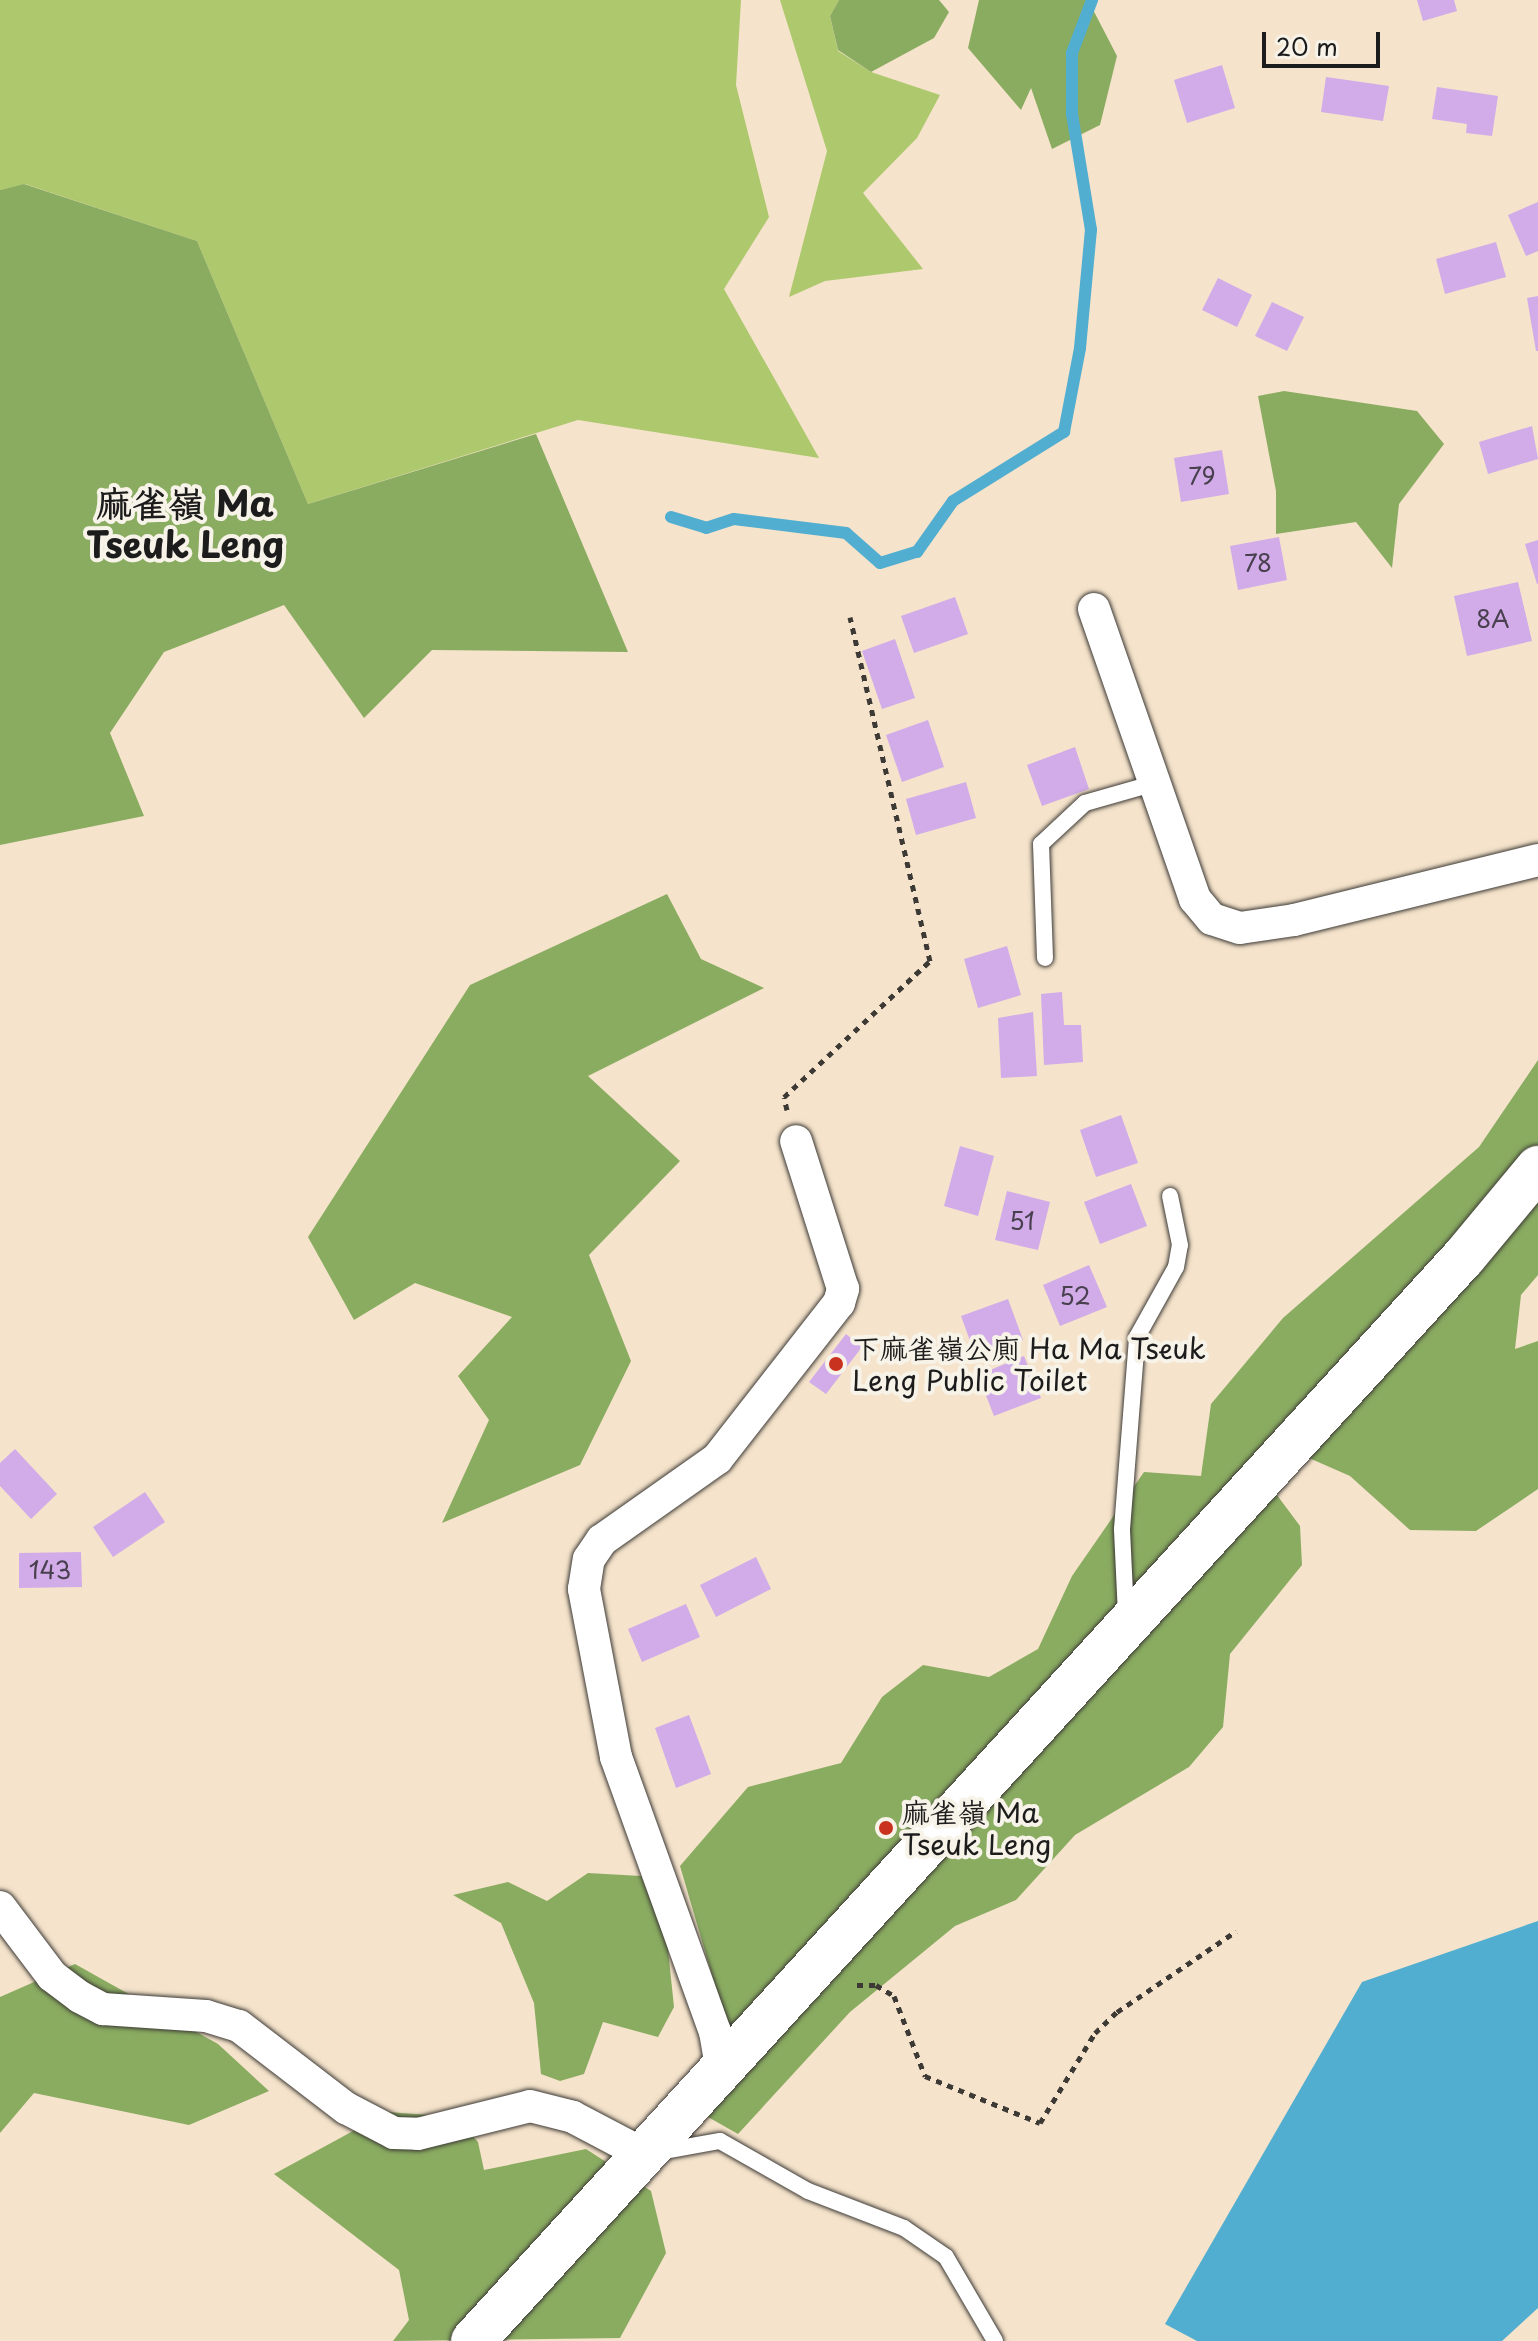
<!DOCTYPE html>
<html>
<head>
<meta charset="utf-8">
<style>
  body { margin:0 }
  #map { position:relative; width:1538px; height:2341px; overflow:hidden; background:#f5e3cb; font-family:"Playpen Sans","LXGW WenKai TC",sans-serif }
  div>[style] { position:absolute }
  [style*='--x'] { left:calc(var(--x)*1px); top:calc(var(--y)*1px); width:calc(var(--w)*1px); rotate:calc(var(--a)*1deg) }
  .green>* { inset:0; background:#aec86e }
  .forest>* { inset:0; background:#8aac61 }
  .water>* { inset:0; background:#52aed0 }
  .stream>* { height:12px; margin:-6px; padding:0 6px; transform-origin:6px; border-radius:6px; background:#52aed0 }
  .building>* { inset:0; background:#d1ace9 }
  .path>* { height:5px; margin-top:-2.5px; transform-origin:0; background:repeating-linear-gradient(90deg,#3d3a36 0 6px,transparent 0 12px) }
  .roads { filter:drop-shadow(0 0 2px #3d3a36) drop-shadow(0 0 2px #3d3a36) }
  .lane>* { height:16px; margin:-8px; padding:0 8px; transform-origin:8px; border-radius:8px; background:#fff }
  .street>* { height:32px; margin:-16px; padding:0 16px; transform-origin:16px; border-radius:16px; background:#fff }
  .secondary>* { height:44px; margin:-22px; padding:0 22px; transform-origin:22px; border-radius:22px; background:#fff }
  .dots>* { width:22px; height:22px; translate:-50% -50%; box-sizing:border-box; border:4px solid #f7f3e8; border-radius:50% }
  span { translate:-50% -50%; white-space:nowrap; text-align:center; line-height:1.15; -webkit-text-stroke:8px #f7f3e8; paint-order:stroke }
  .number-label { font-size:24px; color:#49404f }
  .number-label span { -webkit-text-stroke-width:0 }
  .poi-label { font-size:28px; color:#1c1c1c }
  .left { translate:0 -50%; text-align:left }
  .district-label { font-size:36px; color:#1c1c1c; font-weight:700 }
  .scale { position:absolute; left:1262px; top:32px; width:118px; height:36px; box-sizing:border-box; border:4px solid #1c1c1c; border-top:0; padding-left:10px; font-size:24px; line-height:28px; white-space:nowrap; color:#1c1c1c; -webkit-text-stroke:6px #f7f3e8; paint-order:stroke }
</style>
</head>
<body>
<div id="map">
  <div class="green">
    <i style="clip-path:polygon(0 0,741px 0,736px 85px,769px 217px,724px 289px,819px 458px,578px 420px,308px 504px,197px 241px,25px 184px,0 190px)"></i>
    <i style="clip-path:polygon(780px 0,839px 0,830px 16px,838px 51px,871px 72px,940px 95px,917px 138px,863px 193px,923px 269px,825px 281px,789px 297px,827px 151px)"></i>
  </div>
  <div class="forest">
    <i style="clip-path:polygon(839px 0,939px 0,949px 12px,934px 38px,871px 72px,838px 50px,830px 16px)"></i>
    <i style="clip-path:polygon(979px 0,1088px 0,1117px 56px,1100px 125px,1052px 149px,1031px 88px,1021px 110px,968px 48px)"></i>
    <i style="clip-path:polygon(24px 184px,197px 241px,308px 504px,536px 434px,628px 652px,432px 650px,364px 718px,284px 605px,164px 652px,110px 733px,144px 816px,0 845px,0 190px)"></i>
    <i style="clip-path:polygon(1284px 391px,1417px 411px,1444px 444px,1399px 504px,1392px 568px,1356px 522px,1276px 534px,1276px 491px,1258px 396px)"></i>
    <i style="clip-path:polygon(667px 894px,701px 959px,764px 988px,588px 1076px,680px 1161px,589px 1255px,631px 1361px,580px 1465px,442px 1523px,489px 1420px,458px 1376px,512px 1317px,415px 1283px,354px 1320px,308px 1237px,470px 985px)"></i>
    <i style="clip-path:polygon(1538px 1060px,1538px 1275px,1521px 1295px,1515px 1349px,1538px 1341px,1538px 1489px,1476px 1531px,1410px 1530px,1350px 1476px,1293px 1451px,1265px 1479px,1300px 1526px,1302px 1565px,1230px 1654px,1223px 1727px,1189px 1767px,1075px 1835px,1016px 1900px,955px 1926px,850px 2012px,738px 2134px,708px 2117px,722px 2072px,741px 2074px,680px 1866px,748px 1787px,841px 1763px,882px 1697px,923px 1665px,989px 1677px,1038px 1649px,1072px 1576px,1144px 1472px,1201px 1476px,1211px 1404px,1283px 1318px,1479px 1147px)"></i>
    <i style="clip-path:polygon(588px 1873px,641px 1876px,667px 1940px,674px 2007px,658px 2037px,603px 2022px,584px 2074px,560px 2081px,541px 2074px,534px 2003px,501px 1923px,453px 1895px,508px 1882px,547px 1901px)"></i>
    <i style="clip-path:polygon(75px 1964px,218px 2044px,269px 2091px,189px 2125px,34px 2093px,0 2133px,0 1997px)"></i>
    <i style="clip-path:polygon(388px 2112px,455px 2117px,478px 2142px,484px 2170px,586px 2149px,651px 2191px,666px 2253px,620px 2338px,393px 2341px,409px 2320px,399px 2270px,274px 2174px)"></i>
  </div>
  <div class="water">
    <i style="clip-path:polygon(1538px 1921px,1538px 2308px,1502px 2341px,1197px 2341px,1165px 2324px,1362px 1982px)"></i>
  </div>
  <div class="stream">
    <i style="--x:671;--y:517;--w:37;--a:17"></i>
    <i style="--x:706;--y:528;--w:29;--a:-18"></i>
    <i style="--x:734;--y:519;--w:113;--a:7.1"></i>
    <i style="--x:846;--y:533;--w:45;--a:41.4"></i>
    <i style="--x:880;--y:563;--w:39;--a:-17"></i>
    <i style="--x:917;--y:552;--w:62;--a:-54.8"></i>
    <i style="--x:953;--y:501;--w:131;--a:-31.9"></i>
    <i style="--x:1064;--y:432;--w:86;--a:-79.2"></i>
    <i style="--x:1080;--y:348;--w:119;--a:-84.7"></i>
    <i style="--x:1091;--y:230;--w:118;--a:-99.3"></i>
    <i style="--x:1072;--y:114;--w:61;--a:-90"></i>
    <i style="--x:1072;--y:53;--w:57;--a:-69.3"></i>
  </div>
  <div class="building">
    <i style="clip-path:polygon(1417px 0,1454px 0,1457px 11px,1423px 21px)"></i>
    <i style="clip-path:polygon(1222px 65px,1235px 108px,1187px 123px,1174px 80px)"></i>
    <i style="clip-path:polygon(1326px 77px,1389px 86px,1383px 121px,1321px 112px)"></i>
    <i style="clip-path:polygon(1437px 87px,1498px 96px,1492px 136px,1466px 133px,1467px 124px,1432px 119px)"></i>
    <i style="clip-path:polygon(1538px 202px,1538px 251px,1526px 256px,1508px 215px)"></i>
    <i style="clip-path:polygon(1496px 242px,1506px 277px,1445px 294px,1436px 259px)"></i>
    <i style="clip-path:polygon(1218px 278px,1252px 295px,1237px 327px,1202px 310px)"></i>
    <i style="clip-path:polygon(1538px 296px,1538px 351px,1536px 351px,1527px 298px)"></i>
    <i style="clip-path:polygon(1272px 302px,1304px 317px,1287px 351px,1255px 336px)"></i>
    <i style="clip-path:polygon(1532px 426px,1538px 459px,1488px 474px,1479px 442px)"></i>
    <i style="clip-path:polygon(1222px 450px,1229px 494px,1181px 502px,1174px 458px)"></i>
    <i style="clip-path:polygon(1279px 537px,1287px 580px,1238px 590px,1230px 546px)"></i>
    <i style="clip-path:polygon(1538px 540px,1538px 584px,1537px 584px,1525px 544px)"></i>
    <i style="clip-path:polygon(1518px 582px,1532px 641px,1467px 656px,1454px 596px)"></i>
    <i style="clip-path:polygon(955px 597px,968px 634px,914px 653px,901px 616px)"></i>
    <i style="clip-path:polygon(895px 639px,915px 698px,882px 709px,862px 651px)"></i>
    <i style="clip-path:polygon(928px 720px,944px 767px,902px 782px,886px 735px)"></i>
    <i style="clip-path:polygon(1075px 747px,1089px 789px,1042px 806px,1027px 765px)"></i>
    <i style="clip-path:polygon(966px 782px,976px 818px,916px 835px,906px 799px)"></i>
    <i style="clip-path:polygon(1007px 946px,1021px 995px,978px 1008px,964px 959px)"></i>
    <i style="clip-path:polygon(1062px 992px,1064px 1025px,1081px 1025px,1083px 1062px,1044px 1065px,1041px 994px)"></i>
    <i style="clip-path:polygon(1033px 1012px,1037px 1076px,1001px 1078px,998px 1018px)"></i>
    <i style="clip-path:polygon(1121px 1115px,1138px 1163px,1096px 1177px,1080px 1130px)"></i>
    <i style="clip-path:polygon(960px 1146px,994px 1156px,978px 1216px,944px 1206px)"></i>
    <i style="clip-path:polygon(1131px 1184px,1147px 1226px,1100px 1244px,1084px 1202px)"></i>
    <i style="clip-path:polygon(1007px 1191px,1050px 1202px,1038px 1250px,995px 1240px)"></i>
    <i style="clip-path:polygon(1089px 1265px,1107px 1307px,1060px 1326px,1043px 1285px)"></i>
    <i style="clip-path:polygon(1008px 1299px,1023px 1340px,976px 1357px,961px 1316px)"></i>
    <i style="clip-path:polygon(846px 1334px,862px 1347px,826px 1394px,809px 1382px)"></i>
    <i style="clip-path:polygon(1024px 1356px,1041px 1398px,994px 1416px,978px 1375px)"></i>
    <i style="clip-path:polygon(15px 1449px,57px 1494px,31px 1519px,0 1486px,0 1463px)"></i>
    <i style="clip-path:polygon(145px 1492px,165px 1522px,113px 1557px,93px 1527px)"></i>
    <i style="clip-path:polygon(81px 1552px,82px 1587px,19px 1588px,19px 1553px)"></i>
    <i style="clip-path:polygon(756px 1557px,771px 1589px,716px 1617px,700px 1585px)"></i>
    <i style="clip-path:polygon(686px 1604px,700px 1637px,642px 1662px,628px 1629px)"></i>
    <i style="clip-path:polygon(689px 1715px,711px 1774px,676px 1788px,655px 1728px)"></i>
  </div>
  <div class="path">
    <i style="--x:787;--y:1110;--w:13;--a:-103"></i>
    <i style="--x:784;--y:1097;--w:200;--a:-43"></i>
    <i style="--x:930;--y:961;--w:353;--a:-103.1"></i>
    <i style="--x:857;--y:1985;--w:19;--a:0"></i>
    <i style="--x:876;--y:1985;--w:21;--a:31"></i>
    <i style="--x:894;--y:1996;--w:86;--a:68.8"></i>
    <i style="--x:925;--y:2076;--w:124;--a:22.2"></i>
    <i style="--x:1040;--y:2123;--w:105;--a:-58.6"></i>
    <i style="--x:1095;--y:2033;--w:30;--a:-44"></i>
    <i style="--x:1117;--y:2012;--w:144;--a:-34.2"></i>
  </div>
  <div class="roads">
    <div class="lane">
      <i style="--x:1045;--y:958;--w:114;--a:-92"></i>
      <i style="--x:1041;--y:844;--w:60;--a:-43"></i>
      <i style="--x:1085;--y:803;--w:73;--a:-15.9"></i>
      <i style="--x:1126;--y:1615;--w:86;--a:-92.7"></i>
      <i style="--x:1122;--y:1529;--w:193;--a:-85.5"></i>
      <i style="--x:1137;--y:1337;--w:80;--a:-60.9"></i>
      <i style="--x:1176;--y:1267;--w:22;--a:-80"></i>
      <i style="--x:1180;--y:1245;--w:50;--a:-101.5"></i>
      <i style="--x:658;--y:2152;--w:63;--a:-10.1"></i>
      <i style="--x:720;--y:2141;--w:101;--a:29.6"></i>
      <i style="--x:808;--y:2191;--w:103;--a:21.1"></i>
      <i style="--x:904;--y:2228;--w:51;--a:34.6"></i>
      <i style="--x:946;--y:2257;--w:97;--a:59.7"></i>
    </div>
    <div class="street">
      <i style="--x:1094;--y:609;--w:307;--a:70.8"></i>
      <i style="--x:1195;--y:899;--w:26;--a:50"></i>
      <i style="--x:1212;--y:919;--w:29;--a:18"></i>
      <i style="--x:1240;--y:928;--w:55;--a:-8.4"></i>
      <i style="--x:1294;--y:920;--w:251;--a:-13.8"></i>
      <i style="--x:0;--y:1907;--w:86;--a:53"></i>
      <i style="--x:52;--y:1976;--w:35;--a:37"></i>
      <i style="--x:80;--y:1997;--w:26;--a:28"></i>
      <i style="--x:103;--y:2009;--w:103;--a:3.9"></i>
      <i style="--x:206;--y:2016;--w:34;--a:17"></i>
      <i style="--x:239;--y:2026;--w:135;--a:37.5"></i>
      <i style="--x:346;--y:2108;--w:54;--a:27.5"></i>
      <i style="--x:394;--y:2133;--w:24;--a:2"></i>
      <i style="--x:418;--y:2134;--w:115;--a:-14"></i>
      <i style="--x:530;--y:2106;--w:44;--a:14.3"></i>
      <i style="--x:573;--y:2117;--w:81;--a:27.8"></i>
      <i style="--x:722;--y:2072;--w:41;--a:-99.9"></i>
      <i style="--x:715;--y:2032;--w:292;--a:-109.8"></i>
      <i style="--x:616;--y:1757;--w:171;--a:-100.8"></i>
      <i style="--x:584;--y:1589;--w:30;--a:-81"></i>
      <i style="--x:589;--y:1559;--w:23;--a:-56"></i>
      <i style="--x:602;--y:1540;--w:141;--a:-35.2"></i>
      <i style="--x:717;--y:1459;--w:198;--a:-52"></i>
      <i style="--x:839;--y:1303;--w:15;--a:-74"></i>
      <i style="--x:843;--y:1289;--w:155;--a:-107.6"></i>
    </div>
    <div class="secondary">
      <i style="--x:473;--y:2341;--w:1469;--a:-47.57"></i>
      <i style="--x:1464;--y:1257;--w:116;--a:-50.3"></i>
    </div>
  </div>
  <div class="dots">
    <i style="left:836px;top:1364px;background:#c8321e"></i>
    <i style="left:886px;top:1828px;background:#c8321e"></i>
  </div>
  <div class="number-label">
    <span style="left:1202px;top:476px">79</span>
    <span style="left:1258px;top:563px">78</span>
    <span style="left:1493px;top:619px">8A</span>
    <span style="left:1022px;top:1221px">51</span>
    <span style="left:1075px;top:1296px">52</span>
    <span style="left:50px;top:1570px">143</span>
  </div>
  <div class="poi-label">
    <span class="left" style="left:852px;top:1364px">下麻雀嶺公廁 Ha Ma Tseuk<br>Leng Public Toilet</span>
    <span class="left" style="left:902px;top:1828px">麻雀嶺 Ma<br>Tseuk Leng</span>
  </div>
  <div class="district-label">
    <span style="left:185px;top:523px">麻雀嶺 Ma<br>Tseuk Leng</span>
  </div>
  <div class="scale">20 m</div>
</div>
</body>
</html>
